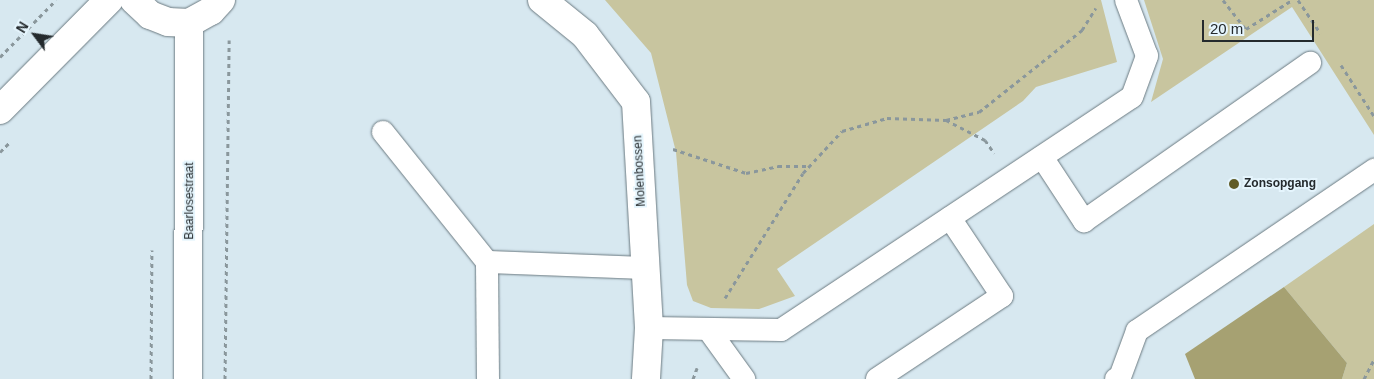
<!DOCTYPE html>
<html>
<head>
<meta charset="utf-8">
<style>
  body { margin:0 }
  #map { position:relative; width:1374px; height:379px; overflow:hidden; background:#d7e8f0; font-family:Arial,sans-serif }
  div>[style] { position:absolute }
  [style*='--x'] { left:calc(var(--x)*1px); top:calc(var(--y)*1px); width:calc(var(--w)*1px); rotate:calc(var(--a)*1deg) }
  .green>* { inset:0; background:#c8c59f }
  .forest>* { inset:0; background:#a6a172 }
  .path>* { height:3px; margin-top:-1.5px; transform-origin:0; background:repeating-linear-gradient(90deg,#8a979c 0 4px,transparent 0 8px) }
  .roads { filter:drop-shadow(0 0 1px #6b7a81) drop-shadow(0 0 1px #6b7a81) }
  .service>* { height:22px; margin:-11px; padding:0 11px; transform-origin:11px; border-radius:11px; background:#fff }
  .minor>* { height:28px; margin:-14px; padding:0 14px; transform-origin:14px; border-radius:14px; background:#fff }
  .tertiary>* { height:28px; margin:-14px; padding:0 14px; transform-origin:14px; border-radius:14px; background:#fff }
  .dots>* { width:14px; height:14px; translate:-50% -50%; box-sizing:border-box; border:2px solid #e5f5fd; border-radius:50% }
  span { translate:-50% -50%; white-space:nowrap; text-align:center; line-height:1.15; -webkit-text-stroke:4px #e5f5fd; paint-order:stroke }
  .street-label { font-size:12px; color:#242a2d }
  .poi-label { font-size:12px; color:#242a2d; font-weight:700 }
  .left { translate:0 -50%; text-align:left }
  .north { position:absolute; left:10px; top:10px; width:50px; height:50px; -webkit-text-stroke:4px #e5f5fd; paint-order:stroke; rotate:301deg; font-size:14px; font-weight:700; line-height:20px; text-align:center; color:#242a2d }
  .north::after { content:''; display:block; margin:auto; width:18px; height:22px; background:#242a2d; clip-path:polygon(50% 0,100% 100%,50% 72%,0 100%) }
  .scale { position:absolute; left:1202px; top:20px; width:112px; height:22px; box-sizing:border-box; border:2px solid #242a2d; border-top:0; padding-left:6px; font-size:15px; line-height:18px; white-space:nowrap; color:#242a2d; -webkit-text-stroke:4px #e5f5fd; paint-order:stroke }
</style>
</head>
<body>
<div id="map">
  <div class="green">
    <i style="clip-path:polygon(605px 0,1101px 0,1117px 62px,1036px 87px,1023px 101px,777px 269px,795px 296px,759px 309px,711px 308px,693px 301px,687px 285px,676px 152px,651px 53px)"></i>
    <i style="clip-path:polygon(1144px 0,1374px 0,1374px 135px,1292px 7px,1151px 102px,1163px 59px)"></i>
    <i style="clip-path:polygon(1374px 224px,1374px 379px,1342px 379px,1347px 363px,1284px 287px)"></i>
  </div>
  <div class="forest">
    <i style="clip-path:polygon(1284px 287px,1347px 363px,1342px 379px,1195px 379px,1185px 354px)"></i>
  </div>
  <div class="path">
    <i style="--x:1223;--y:0;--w:37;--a:52"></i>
    <i style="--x:1246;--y:29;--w:54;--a:-32.2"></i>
    <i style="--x:1298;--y:0;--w:40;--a:56"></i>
    <i style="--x:0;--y:57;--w:80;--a:-45.5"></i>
    <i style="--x:1341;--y:65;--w:61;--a:57.1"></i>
    <i style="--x:946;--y:120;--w:34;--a:-14"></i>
    <i style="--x:979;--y:112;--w:132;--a:-38.5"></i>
    <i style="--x:1082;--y:30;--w:26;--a:-58"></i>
    <i style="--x:673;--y:149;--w:77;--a:18.2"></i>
    <i style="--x:746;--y:173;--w:33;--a:-12"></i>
    <i style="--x:778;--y:166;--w:31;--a:0"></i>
    <i style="--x:0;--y:152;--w:14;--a:-45"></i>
    <i style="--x:725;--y:298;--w:147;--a:-58"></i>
    <i style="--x:803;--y:173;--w:57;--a:-47.1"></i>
    <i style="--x:842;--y:131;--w:47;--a:-16.1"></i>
    <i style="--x:887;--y:118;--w:59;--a:1.9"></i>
    <i style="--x:946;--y:120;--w:44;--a:27.1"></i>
    <i style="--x:985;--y:140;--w:16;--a:55"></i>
    <i style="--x:151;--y:379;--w:129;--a:-89.6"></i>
    <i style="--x:225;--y:379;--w:339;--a:-89.3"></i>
    <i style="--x:693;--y:379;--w:12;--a:-70"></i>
    <i style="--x:1364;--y:379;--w:22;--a:-63"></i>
  </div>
  <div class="roads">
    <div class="service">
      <i style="--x:383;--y:132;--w:166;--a:51.3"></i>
      <i style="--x:1042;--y:157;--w:77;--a:56.7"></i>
      <i style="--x:1084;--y:221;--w:276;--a:-35"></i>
      <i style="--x:649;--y:328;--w:132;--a:0.9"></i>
      <i style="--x:781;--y:330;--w:421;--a:-33.6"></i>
      <i style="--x:1132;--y:97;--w:44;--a:-69.9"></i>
      <i style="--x:1147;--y:56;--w:60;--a:-110.6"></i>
      <i style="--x:708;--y:329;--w:62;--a:54.2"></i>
      <i style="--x:488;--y:379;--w:117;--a:-90.5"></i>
      <i style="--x:487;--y:262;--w:159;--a:2.2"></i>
      <i style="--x:877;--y:379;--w:150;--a:-33.6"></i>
      <i style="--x:1002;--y:296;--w:94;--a:-123.7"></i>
      <i style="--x:1116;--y:379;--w:4;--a:-27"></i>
      <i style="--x:1120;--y:377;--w:49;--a:-69.7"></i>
      <i style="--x:1137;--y:331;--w:287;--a:-34.2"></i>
    </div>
    <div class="minor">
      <i style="--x:542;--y:0;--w:55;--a:39.1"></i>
      <i style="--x:585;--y:35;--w:84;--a:52.7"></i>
      <i style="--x:636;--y:102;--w:226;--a:86.7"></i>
      <i style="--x:649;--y:328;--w:51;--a:93.4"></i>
    </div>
    <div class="tertiary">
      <i style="--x:134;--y:0;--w:22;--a:43"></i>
      <i style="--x:150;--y:15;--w:19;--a:21"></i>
      <i style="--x:168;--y:22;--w:21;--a:3"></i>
      <i style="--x:189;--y:23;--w:25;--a:-29"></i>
      <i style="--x:211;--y:11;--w:15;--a:-48"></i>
      <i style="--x:0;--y:110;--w:155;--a:-45.3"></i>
      <i style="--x:188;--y:379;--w:356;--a:-89.8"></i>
    </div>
  </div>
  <div class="dots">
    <i style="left:1234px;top:184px;background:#615c28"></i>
  </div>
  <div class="street-label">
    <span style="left:640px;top:171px;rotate:-93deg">Molenbossen</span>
    <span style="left:190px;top:201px;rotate:-90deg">Baarlosestraat</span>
  </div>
  <div class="poi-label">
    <span class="left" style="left:1244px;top:184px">Zonsopgang</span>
  </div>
  <div class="north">N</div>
  <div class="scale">20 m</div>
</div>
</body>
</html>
